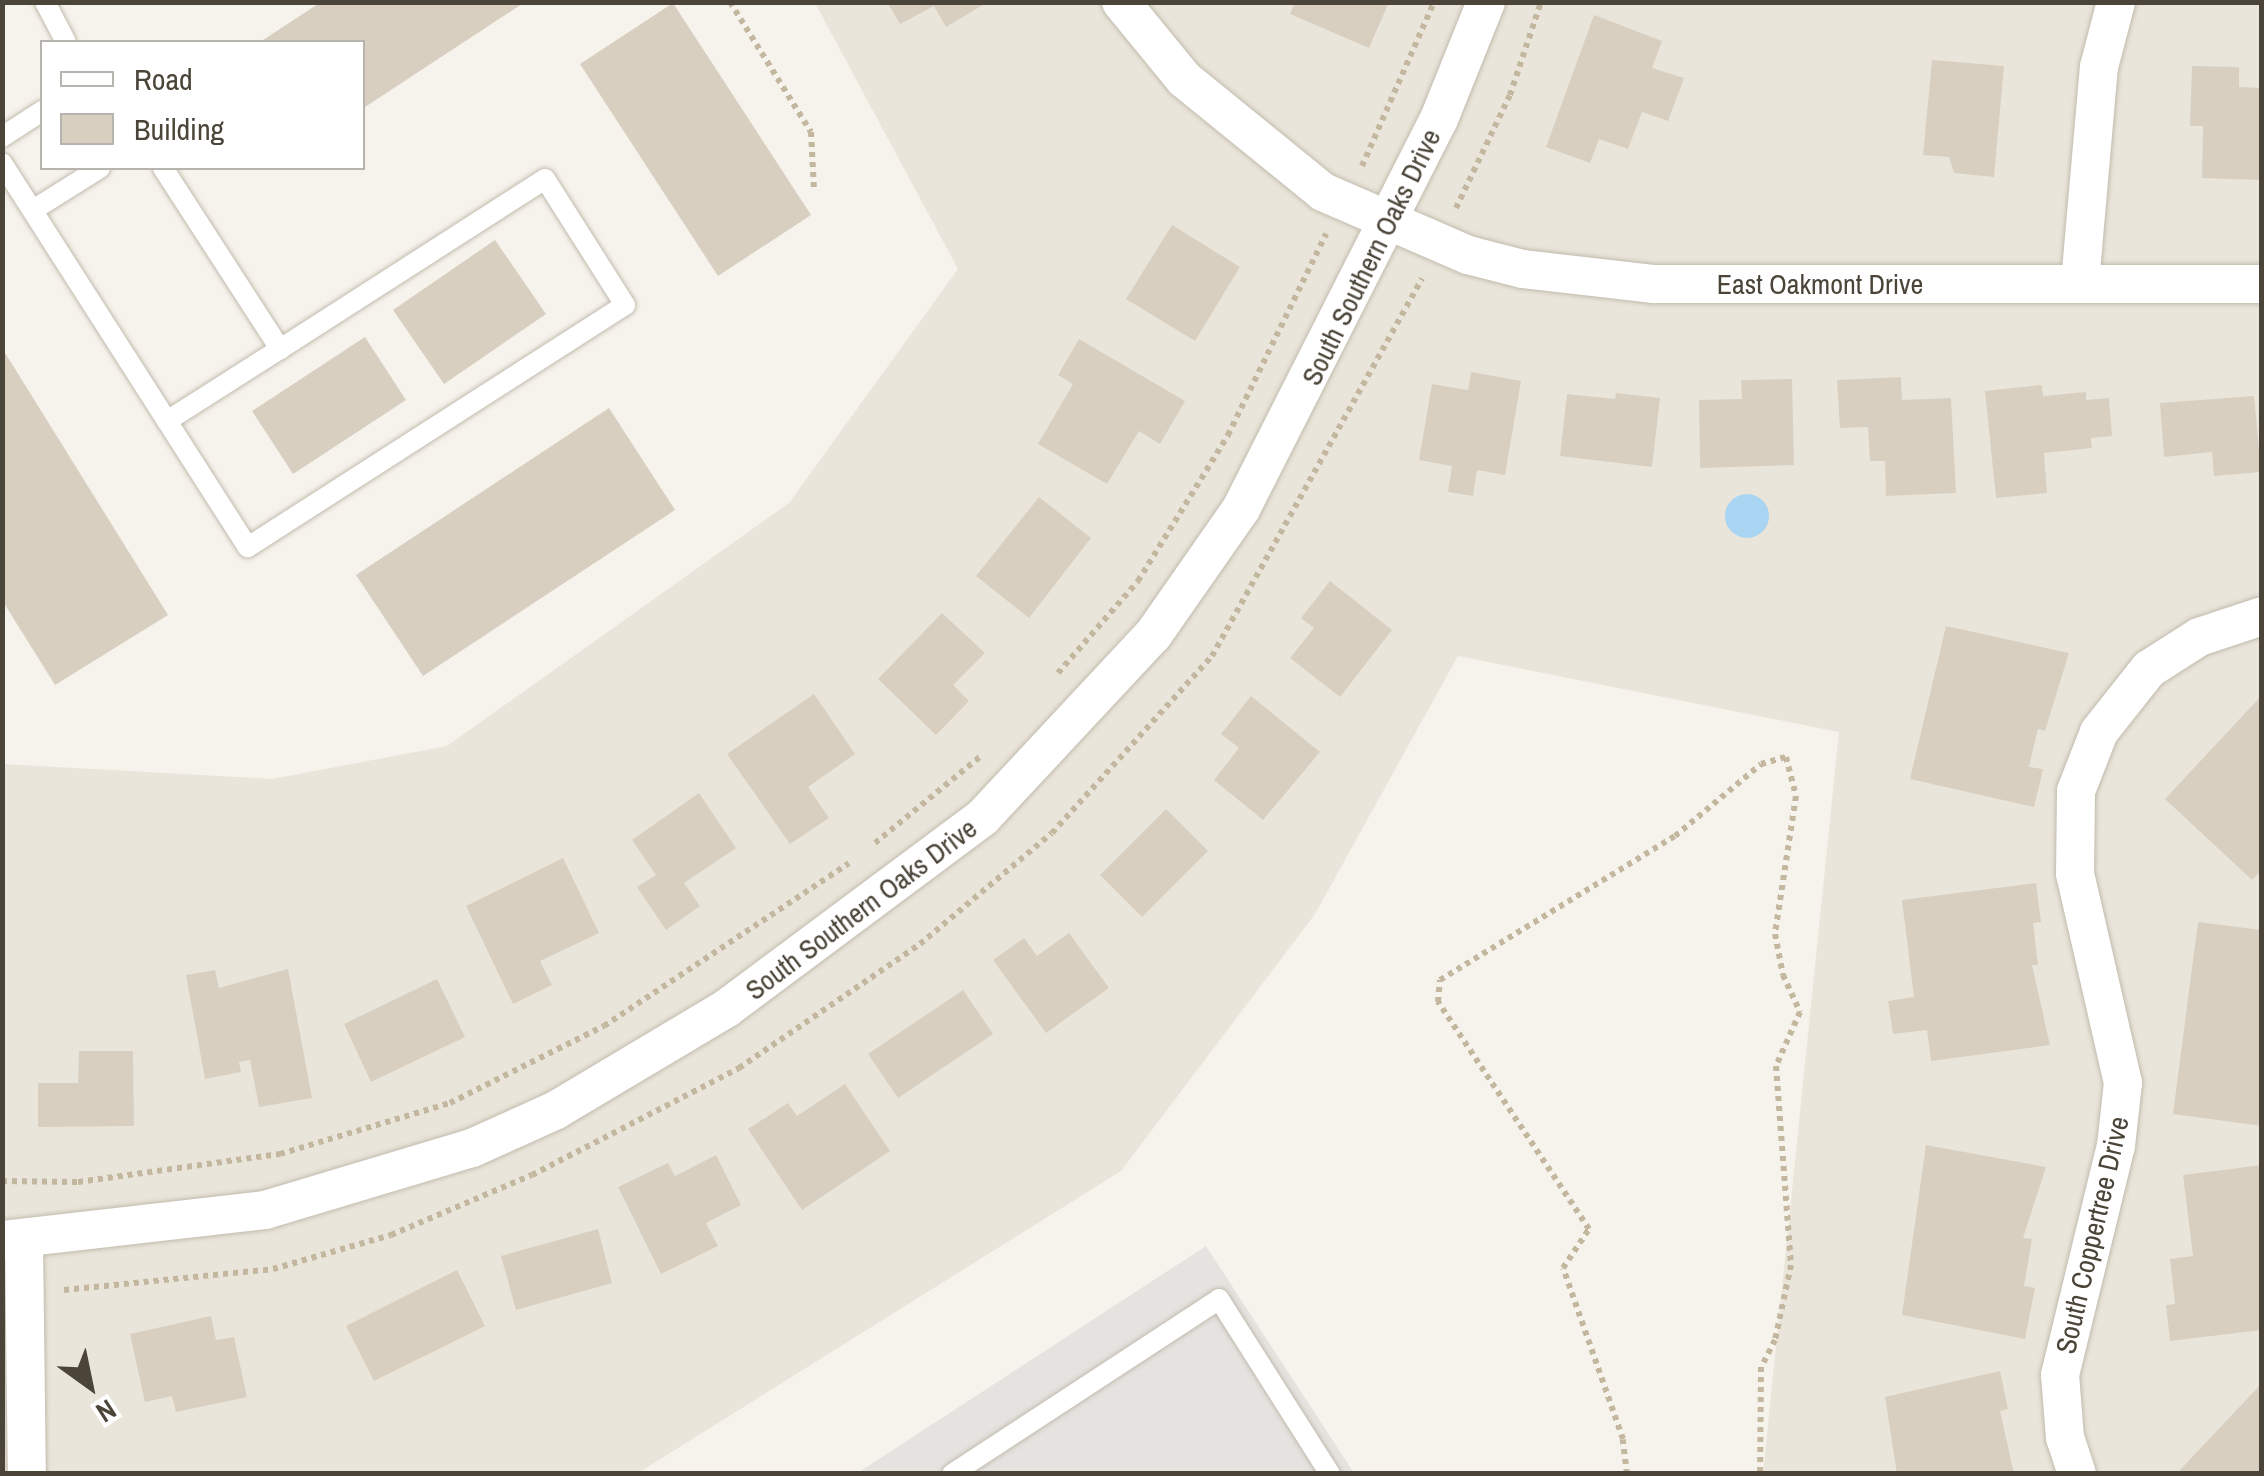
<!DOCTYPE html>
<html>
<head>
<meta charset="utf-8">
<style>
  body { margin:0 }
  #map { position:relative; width:2264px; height:1476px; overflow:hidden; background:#f6f3ec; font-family:"Archivo Narrow",sans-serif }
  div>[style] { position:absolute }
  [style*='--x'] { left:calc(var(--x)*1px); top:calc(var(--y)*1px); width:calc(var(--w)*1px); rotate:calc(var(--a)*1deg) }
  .residential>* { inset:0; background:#eae5da }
  .parking>* { inset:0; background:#e5e3e0 }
  .water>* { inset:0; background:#a9d4f2 }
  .round { border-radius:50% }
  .building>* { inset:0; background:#d8cfc1 }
  .path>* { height:6px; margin-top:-3px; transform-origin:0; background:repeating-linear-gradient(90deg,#c4b79f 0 5px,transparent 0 10px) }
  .roads { filter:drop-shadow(0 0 2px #c2bbae) drop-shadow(0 0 2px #c2bbae) }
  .lane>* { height:20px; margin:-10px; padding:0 10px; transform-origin:10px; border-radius:10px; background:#fff }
  .street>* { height:38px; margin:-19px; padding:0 19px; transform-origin:19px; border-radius:19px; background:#fff }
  span { translate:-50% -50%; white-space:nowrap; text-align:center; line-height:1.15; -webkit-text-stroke:8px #fff; paint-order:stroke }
  .street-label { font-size:28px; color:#4b4439 }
  .frame { position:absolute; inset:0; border:5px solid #4b4439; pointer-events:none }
  .legend { position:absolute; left:40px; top:40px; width:325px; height:130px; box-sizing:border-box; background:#fff; border:2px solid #b7b4b0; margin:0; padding:12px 18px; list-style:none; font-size:30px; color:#4b4439 }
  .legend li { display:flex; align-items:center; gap:20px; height:50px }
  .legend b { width:50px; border:2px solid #b7b4b0 }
  .north { position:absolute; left:40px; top:1336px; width:100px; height:100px; -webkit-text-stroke:8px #fff; paint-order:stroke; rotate:147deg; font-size:28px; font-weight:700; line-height:40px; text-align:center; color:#4b4439 }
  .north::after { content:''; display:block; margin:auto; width:35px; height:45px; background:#4b4439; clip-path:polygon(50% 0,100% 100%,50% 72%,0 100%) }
</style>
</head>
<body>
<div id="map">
  <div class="residential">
    <i style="clip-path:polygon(815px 3px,2261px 3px,2261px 1473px,1763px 1473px,1839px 732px,1458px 656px,1315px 914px,1121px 1171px,638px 1473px,3px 1473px,2px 764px,272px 779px,447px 746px,789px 503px,958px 269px)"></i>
  </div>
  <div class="parking">
    <i style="clip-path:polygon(1206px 1246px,1354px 1473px,856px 1474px)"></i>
  </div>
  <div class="water">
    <i class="round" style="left:1725px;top:494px;width:44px;height:44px"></i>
  </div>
  <div class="building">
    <i style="clip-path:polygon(321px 2px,525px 2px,362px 109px,362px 42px,260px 42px)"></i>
    <i style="clip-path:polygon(887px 2px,988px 2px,946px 27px,934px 6px,900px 24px)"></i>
    <i style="clip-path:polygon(1295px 2px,1389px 2px,1369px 48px,1290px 14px)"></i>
    <i style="clip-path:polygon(673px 3px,811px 215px,718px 276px,580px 64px)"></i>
    <i style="clip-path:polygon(1594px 15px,1662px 41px,1652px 68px,1684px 78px,1668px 121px,1642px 112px,1628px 149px,1599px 139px,1590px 163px,1546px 147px)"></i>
    <i style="clip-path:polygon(1932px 60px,2004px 66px,1994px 177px,1954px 173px,1949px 157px,1923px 155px)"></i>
    <i style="clip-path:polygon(2192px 66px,2239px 67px,2239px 87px,2262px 88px,2262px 180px,2202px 178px,2203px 126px,2190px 126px)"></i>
    <i style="clip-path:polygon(1172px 225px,1240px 267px,1195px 341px,1126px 299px)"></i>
    <i style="clip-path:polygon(495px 240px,546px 314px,444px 384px,393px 310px)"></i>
    <i style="clip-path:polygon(365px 337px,406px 400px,293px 474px,252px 411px)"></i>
    <i style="clip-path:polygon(1079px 339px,1185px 401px,1160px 444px,1139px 431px,1107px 484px,1038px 444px,1073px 384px,1058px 375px)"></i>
    <i style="clip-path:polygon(2px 348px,168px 615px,55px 685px,2px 600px)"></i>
    <i style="clip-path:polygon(1471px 372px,1521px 381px,1505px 475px,1477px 470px,1473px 496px,1448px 492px,1452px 466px,1419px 460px,1432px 384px,1468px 390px)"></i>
    <i style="clip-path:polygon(1901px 377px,1902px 400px,1951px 398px,1956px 493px,1886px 496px,1885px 461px,1870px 461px,1868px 427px,1840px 428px,1837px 380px)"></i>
    <i style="clip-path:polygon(1792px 379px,1794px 465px,1700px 468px,1699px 400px,1742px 399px,1741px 380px)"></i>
    <i style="clip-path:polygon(2042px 385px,2043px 396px,2086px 392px,2086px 400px,2109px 398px,2112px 436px,2091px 438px,2092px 448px,2044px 453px,2047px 493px,1996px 498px,1985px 391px)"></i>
    <i style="clip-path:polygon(1616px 393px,1660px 398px,1652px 467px,1560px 456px,1567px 394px,1615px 399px)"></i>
    <i style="clip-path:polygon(2254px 396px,2261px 472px,2214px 476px,2212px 452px,2164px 457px,2160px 403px)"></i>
    <i style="clip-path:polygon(609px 408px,675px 510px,423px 676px,356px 575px)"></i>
    <i style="clip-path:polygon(1039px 497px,1091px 538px,1029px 618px,976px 576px)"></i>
    <i style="clip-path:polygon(1330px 581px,1392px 630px,1340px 697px,1290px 658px,1314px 628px,1301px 618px)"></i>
    <i style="clip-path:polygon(942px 613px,985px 653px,953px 685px,969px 701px,936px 735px,878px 679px)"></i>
    <i style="clip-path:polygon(1946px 626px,2069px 653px,2045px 731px,2038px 729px,2029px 767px,2043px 769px,2034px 807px,1910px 779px)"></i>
    <i style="clip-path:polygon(814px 694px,855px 754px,808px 787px,829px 818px,790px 844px,727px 754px)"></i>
    <i style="clip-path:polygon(2262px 695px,2262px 870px,2252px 880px,2165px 799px)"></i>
    <i style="clip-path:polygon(1251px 696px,1320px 752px,1263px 820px,1214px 780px,1239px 748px,1221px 734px)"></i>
    <i style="clip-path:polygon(699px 793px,736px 848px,684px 883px,700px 906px,666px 930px,637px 887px,656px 875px,632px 840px)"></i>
    <i style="clip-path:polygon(1166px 809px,1208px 851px,1142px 917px,1100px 875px)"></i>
    <i style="clip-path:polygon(563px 858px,599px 933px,540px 961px,552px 985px,513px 1004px,466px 906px)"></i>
    <i style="clip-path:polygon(2036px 883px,2041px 922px,2033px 923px,2038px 965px,2032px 965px,2050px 1045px,1931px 1061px,1927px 1030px,1893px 1034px,1888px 1001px,1914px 997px,1902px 900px)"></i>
    <i style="clip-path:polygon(2198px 922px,2262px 930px,2262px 1126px,2173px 1114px)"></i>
    <i style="clip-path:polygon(1069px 933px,1109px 988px,1046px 1033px,993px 960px,1024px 938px,1037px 956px)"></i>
    <i style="clip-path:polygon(288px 969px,312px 1098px,259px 1107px,250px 1060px,239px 1062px,241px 1072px,205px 1079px,186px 975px,215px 970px,219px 988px)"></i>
    <i style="clip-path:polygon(437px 979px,465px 1037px,371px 1082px,344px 1024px)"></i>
    <i style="clip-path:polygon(963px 990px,993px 1034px,898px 1098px,868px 1054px)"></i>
    <i style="clip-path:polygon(79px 1051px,133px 1051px,134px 1126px,38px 1127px,38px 1083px,78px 1083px)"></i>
    <i style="clip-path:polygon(845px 1084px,890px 1151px,802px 1210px,748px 1129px,788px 1103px,797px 1116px)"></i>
    <i style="clip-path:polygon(1926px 1145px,2046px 1167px,2023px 1238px,2032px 1239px,2024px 1286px,2035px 1288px,2025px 1339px,1902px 1315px)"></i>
    <i style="clip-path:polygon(716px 1155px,741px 1205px,706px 1223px,718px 1246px,661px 1274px,618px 1187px,668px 1163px,675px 1176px)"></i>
    <i style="clip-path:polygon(2262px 1165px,2262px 1330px,2170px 1341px,2166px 1305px,2175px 1304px,2170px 1259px,2193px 1256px,2183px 1175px)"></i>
    <i style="clip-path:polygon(598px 1229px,612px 1283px,516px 1310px,501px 1256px)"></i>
    <i style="clip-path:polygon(457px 1270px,485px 1326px,374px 1381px,346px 1326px)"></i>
    <i style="clip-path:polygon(211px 1316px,216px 1340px,234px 1337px,247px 1397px,176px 1412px,172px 1396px,145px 1402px,130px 1334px)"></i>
    <i style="clip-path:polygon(2000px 1371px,2008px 1409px,2000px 1411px,2014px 1474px,1897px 1474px,1885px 1397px)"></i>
    <i style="clip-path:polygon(2262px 1383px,2262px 1474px,2182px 1474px,2179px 1471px)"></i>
  </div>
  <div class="path">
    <i style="--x:730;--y:2;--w:153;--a:58.1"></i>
    <i style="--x:811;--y:132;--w:57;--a:87"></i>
    <i style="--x:1362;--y:166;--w:179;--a:-66.3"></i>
    <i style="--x:1456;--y:208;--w:125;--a:-64.5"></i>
    <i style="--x:1510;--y:95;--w:98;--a:-71.6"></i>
    <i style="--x:1058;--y:673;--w:122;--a:-49"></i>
    <i style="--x:1138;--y:581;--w:172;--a:-58.3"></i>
    <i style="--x:1228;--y:435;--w:224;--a:-64"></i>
    <i style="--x:875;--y:843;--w:137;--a:-39.4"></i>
    <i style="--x:2;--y:1181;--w:76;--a:0.8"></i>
    <i style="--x:78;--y:1182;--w:204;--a:-7.9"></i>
    <i style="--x:280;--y:1154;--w:177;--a:-16.7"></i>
    <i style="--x:450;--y:1103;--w:172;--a:-26.6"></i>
    <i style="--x:604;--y:1026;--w:294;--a:-33.6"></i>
    <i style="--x:64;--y:1290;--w:210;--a:-5.7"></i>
    <i style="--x:273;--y:1269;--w:123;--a:-16.1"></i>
    <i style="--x:391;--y:1235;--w:153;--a:-23.1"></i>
    <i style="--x:532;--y:1175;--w:233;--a:-27.3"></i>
    <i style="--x:739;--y:1068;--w:219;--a:-34.4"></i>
    <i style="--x:920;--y:944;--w:172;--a:-40.1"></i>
    <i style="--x:1052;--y:833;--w:239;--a:-47.9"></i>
    <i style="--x:1212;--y:656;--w:432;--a:-60.9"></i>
    <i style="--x:1627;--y:1474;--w:35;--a:-97"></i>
    <i style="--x:1623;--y:1439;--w:181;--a:-109.3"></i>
    <i style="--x:1563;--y:1268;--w:47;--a:-56.3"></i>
    <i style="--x:1589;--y:1229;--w:273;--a:-123.6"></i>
    <i style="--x:1438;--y:1002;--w:22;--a:-85"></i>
    <i style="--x:1440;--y:980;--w:276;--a:-31.5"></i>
    <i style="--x:1675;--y:836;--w:112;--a:-39.9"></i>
    <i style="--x:1761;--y:764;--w:26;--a:-16"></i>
    <i style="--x:1786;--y:757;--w:40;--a:75.6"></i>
    <i style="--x:1796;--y:796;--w:140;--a:98.7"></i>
    <i style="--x:1775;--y:934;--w:42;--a:79"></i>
    <i style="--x:1783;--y:975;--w:41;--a:65.3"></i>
    <i style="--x:1800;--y:1012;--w:59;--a:114"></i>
    <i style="--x:1776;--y:1066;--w:200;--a:85.7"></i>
    <i style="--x:1791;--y:1265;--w:77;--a:102"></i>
    <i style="--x:1775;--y:1340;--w:30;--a:117"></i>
    <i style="--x:1761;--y:1367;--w:107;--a:90.5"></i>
  </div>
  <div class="roads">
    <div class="lane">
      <i style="--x:45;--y:2;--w:45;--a:62.3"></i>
      <i style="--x:2;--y:137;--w:48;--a:-33"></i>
      <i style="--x:2;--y:163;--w:456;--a:57.4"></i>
      <i style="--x:248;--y:547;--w:448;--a:-32.7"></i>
      <i style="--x:625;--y:305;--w:149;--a:-122.4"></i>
      <i style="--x:545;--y:179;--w:315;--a:147.3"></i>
      <i style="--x:163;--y:168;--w:216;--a:57.1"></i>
      <i style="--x:280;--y:349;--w:134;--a:147.5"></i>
      <i style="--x:33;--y:210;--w:79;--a:-32.1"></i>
      <i style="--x:952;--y:1474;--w:319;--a:-33.2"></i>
      <i style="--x:1219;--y:1299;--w:207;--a:57.6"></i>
    </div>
    <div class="street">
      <i style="--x:1121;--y:2;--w:99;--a:50.7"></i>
      <i style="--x:1184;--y:79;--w:179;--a:39.1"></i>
      <i style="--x:1323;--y:192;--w:158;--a:23.5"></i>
      <i style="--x:1468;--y:255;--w:57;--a:14.3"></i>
      <i style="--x:1523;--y:269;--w:131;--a:6.6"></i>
      <i style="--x:1653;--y:284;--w:609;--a:0"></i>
      <i style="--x:2080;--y:283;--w:217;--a:-85"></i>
      <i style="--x:2099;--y:67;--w:67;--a:-75.3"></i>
      <i style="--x:2;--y:1240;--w:265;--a:-6.5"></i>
      <i style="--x:265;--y:1210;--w:216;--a:-16.7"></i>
      <i style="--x:472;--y:1148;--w:92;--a:-24.3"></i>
      <i style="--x:556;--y:1110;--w:199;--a:-30.8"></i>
      <i style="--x:727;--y:1008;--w:319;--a:-36.7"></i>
      <i style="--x:983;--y:817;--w:249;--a:-47"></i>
      <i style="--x:1153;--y:635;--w:154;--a:-55.1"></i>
      <i style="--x:1241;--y:509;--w:437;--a:-63.1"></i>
      <i style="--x:1439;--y:119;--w:126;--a:-68.1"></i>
      <i style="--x:24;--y:1241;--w:233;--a:89.3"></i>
      <i style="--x:2077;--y:1474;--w:38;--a:-108"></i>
      <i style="--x:2065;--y:1438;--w:63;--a:-94.5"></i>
      <i style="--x:2060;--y:1375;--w:236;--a:-76.3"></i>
      <i style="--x:2116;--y:1146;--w:63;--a:-83.7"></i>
      <i style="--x:2123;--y:1083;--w:214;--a:-102.9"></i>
      <i style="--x:2075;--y:874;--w:83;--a:-89.3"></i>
      <i style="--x:2076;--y:791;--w:63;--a:-68.7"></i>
      <i style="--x:2099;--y:732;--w:80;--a:-51.6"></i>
      <i style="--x:2149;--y:669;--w:59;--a:-32.6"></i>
      <i style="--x:2199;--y:637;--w:66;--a:-18.4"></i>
    </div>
  </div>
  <div class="street-label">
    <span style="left:1371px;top:257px;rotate:-64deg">South Southern Oaks Drive</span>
    <span style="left:1820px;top:284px">East Oakmont Drive</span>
    <span style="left:861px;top:909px;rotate:-37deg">South Southern Oaks Drive</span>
    <span style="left:2092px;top:1235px;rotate:-77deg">South Coppertree Drive</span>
  </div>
  <div class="frame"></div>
  <ul class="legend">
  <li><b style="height:12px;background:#fff"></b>Road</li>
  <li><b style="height:28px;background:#d8cfc1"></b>Building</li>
  </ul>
  <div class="north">N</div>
</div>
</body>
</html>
